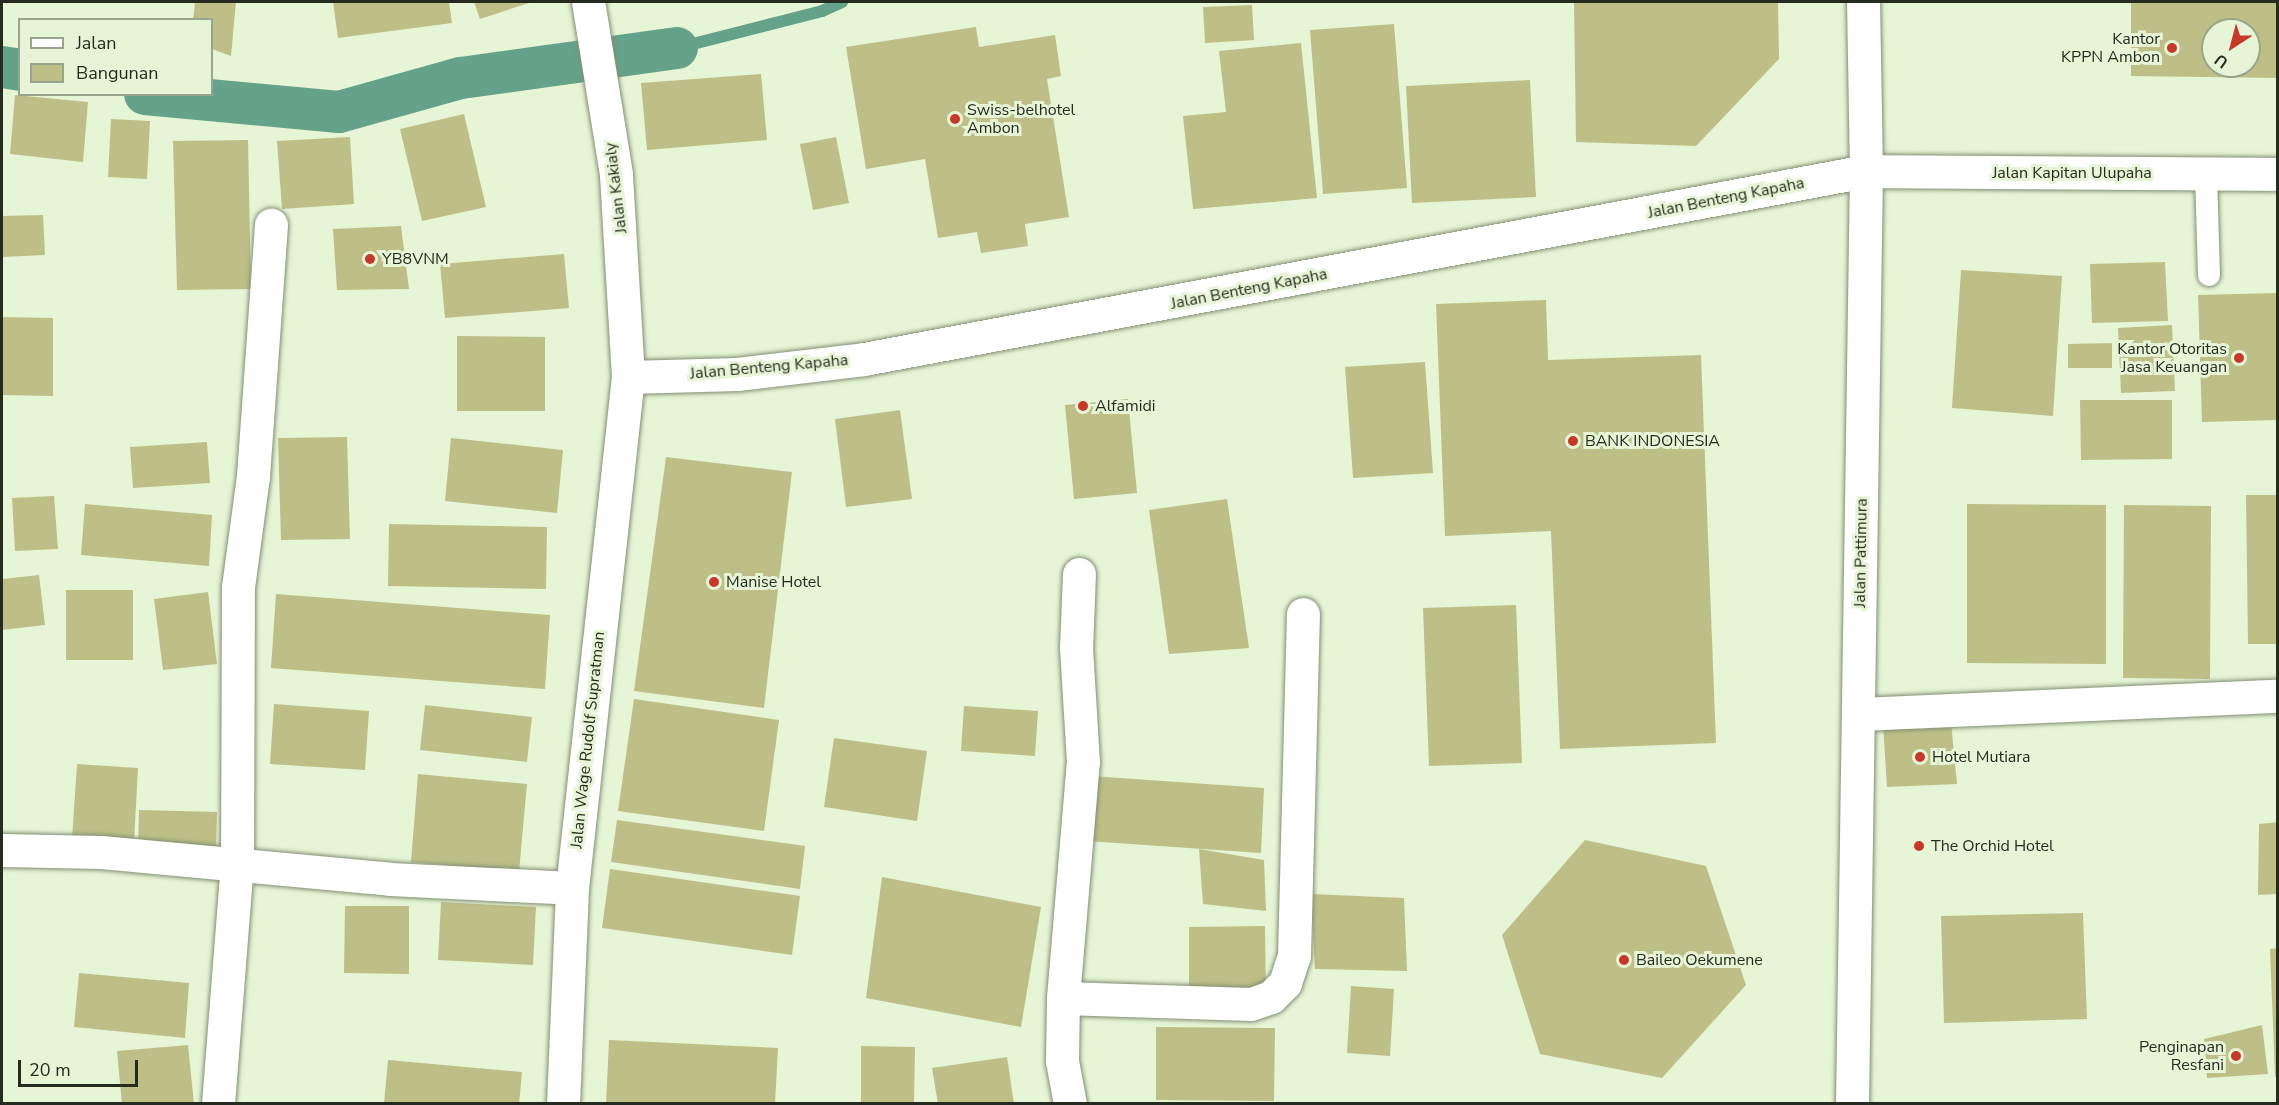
<!DOCTYPE html>
<html>
<head>
<meta charset="utf-8">
<style>
  body { margin:0 }
  #map { position:relative; width:2279px; height:1105px; overflow:hidden; background:#e6f5d6; font-family:"Nunito Sans",sans-serif }
  div>[style] { position:absolute }
  [style*='--x'] { left:calc(var(--x)*1px); top:calc(var(--y)*1px); width:calc(var(--w)*1px); rotate:calc(var(--a)*1deg) }
  .stream>* { height:12px; margin:-6px; padding:0 6px; transform-origin:6px; border-radius:6px; background:#64a28a }
  .canal>* { height:42px; margin:-21px; padding:0 21px; transform-origin:21px; border-radius:21px; background:#64a28a }
  .building>* { inset:0; background:#bebf87 }
  .roads { filter:drop-shadow(0 0 2px #829073) drop-shadow(0 0 2px #829073) }
  .service>* { height:22px; margin:-11px; padding:0 11px; transform-origin:11px; border-radius:11px; background:#fff }
  .minor>* { height:33px; margin:-16.5px; padding:0 16.5px; transform-origin:16.5px; border-radius:16.5px; background:#fff }
  .tertiary>* { height:33px; margin:-16.5px; padding:0 16.5px; transform-origin:16.5px; border-radius:16.5px; background:#fff }
  .secondary>* { height:33px; margin:-16.5px; padding:0 16.5px; transform-origin:16.5px; border-radius:16.5px; background:#fff }
  .dots>* { width:16px; height:16px; translate:-50% -50%; box-sizing:border-box; border:3px solid #e6f5d6; border-radius:50% }
  span { translate:-50% -50%; white-space:nowrap; text-align:center; line-height:1.15; -webkit-text-stroke:6px #e6f5d6; paint-order:stroke }
  .poi-label { font-size:16px; color:#252b1f }
  .right { translate:-100% -50%; text-align:right }
  .left { translate:0 -50%; text-align:left }
  .street-label { font-size:16px; color:#252b1f }
  .frame { position:absolute; inset:0; border:3px solid #252b1f; pointer-events:none }
  .legend { position:absolute; left:18px; top:18px; width:195px; height:78px; box-sizing:border-box; background:#e6f5d6; border:2px solid #99a48d; margin:0; padding:8px 10px; list-style:none; font-size:18px; color:#252b1f }
  .legend li { display:flex; align-items:center; gap:12px; height:30px }
  .legend b { width:30px; border:2px solid #99a48d }
  .north { position:absolute; left:2201px; top:18px; width:60px; height:60px; box-sizing:border-box; background:#e6f5d6; border:2px solid #99a48d; border-radius:50%; rotate:216deg; font-size:16px; font-weight:700; line-height:24px; text-align:center; color:#252b1f }
  .north::after { content:''; display:block; margin:auto; width:21px; height:27px; background:#c63929; clip-path:polygon(50% 0,100% 100%,50% 72%,0 100%) }
  .scale { position:absolute; left:18px; top:1060px; width:120px; height:27px; box-sizing:border-box; border:3px solid #252b1f; border-top:0; padding-left:8px; font-size:18px; line-height:21px; white-space:nowrap; color:#252b1f; -webkit-text-stroke:4px #e6f5d6; paint-order:stroke }
</style>
</head>
<body>
<div id="map">
  <div class="stream">
    <i style="--x:677;--y:48;--w:150;--a:-14.3"></i>
    <i style="--x:822;--y:11;--w:22;--a:-24"></i>
  </div>
  <div class="canal">
    <i style="--x:2;--y:67;--w:18;--a:9"></i>
    <i style="--x:145;--y:94;--w:195;--a:5.3"></i>
    <i style="--x:339;--y:112;--w:127;--a:-15.6"></i>
    <i style="--x:461;--y:78;--w:218;--a:-7.9"></i>
  </div>
  <div class="building">
    <i style="clip-path:polygon(195px 2px,236px 2px,231px 56px,212px 49px,212px 20px,193px 20px)"></i>
    <i style="clip-path:polygon(333px 2px,449px 2px,452px 23px,338px 38px)"></i>
    <i style="clip-path:polygon(474px 2px,532px 2px,480px 19px)"></i>
    <i style="clip-path:polygon(1574px 2px,1778px 2px,1779px 59px,1696px 146px,1576px 142px)"></i>
    <i style="clip-path:polygon(evenodd,2131px 2px,2278px 2px,2278px 78px,2131px 76px,2131px 2px,2213px 30px,2249px 30px,2249px 66px,2213px 66px,2213px 30px)"></i>
    <i style="clip-path:polygon(1252px 5px,1254px 40px,1205px 43px,1203px 7px)"></i>
    <i style="clip-path:polygon(1394px 24px,1407px 188px,1323px 194px,1310px 30px)"></i>
    <i style="clip-path:polygon(976px 27px,979px 47px,1055px 35px,1061px 76px,1047px 79px,1069px 217px,1025px 224px,1028px 246px,981px 253px,977px 232px,938px 238px,925px 159px,866px 169px,846px 47px)"></i>
    <i style="clip-path:polygon(1301px 43px,1317px 198px,1193px 209px,1183px 116px,1226px 112px,1219px 51px)"></i>
    <i style="clip-path:polygon(761px 74px,767px 140px,647px 150px,641px 83px)"></i>
    <i style="clip-path:polygon(1530px 80px,1536px 197px,1412px 203px,1406px 86px)"></i>
    <i style="clip-path:polygon(15px 95px,88px 102px,83px 162px,10px 154px)"></i>
    <i style="clip-path:polygon(464px 114px,486px 207px,422px 221px,400px 129px)"></i>
    <i style="clip-path:polygon(111px 119px,150px 121px,147px 179px,108px 177px)"></i>
    <i style="clip-path:polygon(350px 137px,354px 204px,282px 209px,277px 141px)"></i>
    <i style="clip-path:polygon(836px 137px,849px 203px,813px 210px,800px 144px)"></i>
    <i style="clip-path:polygon(248px 140px,251px 289px,177px 290px,173px 141px)"></i>
    <i style="clip-path:polygon(43px 215px,45px 255px,2px 257px,2px 216px)"></i>
    <i style="clip-path:polygon(401px 226px,409px 289px,337px 290px,333px 229px)"></i>
    <i style="clip-path:polygon(564px 254px,569px 308px,445px 318px,440px 264px)"></i>
    <i style="clip-path:polygon(2165px 262px,2168px 321px,2092px 323px,2090px 264px)"></i>
    <i style="clip-path:polygon(1961px 270px,2062px 276px,2053px 416px,1952px 408px)"></i>
    <i style="clip-path:polygon(2278px 293px,2278px 420px,2202px 422px,2198px 295px)"></i>
    <i style="clip-path:polygon(1546px 300px,1548px 360px,1701px 355px,1716px 743px,1560px 749px,1551px 531px,1445px 536px,1436px 304px)"></i>
    <i style="clip-path:polygon(2px 317px,53px 318px,53px 396px,2px 395px)"></i>
    <i style="clip-path:polygon(2172px 325px,2175px 391px,2121px 393px,2118px 328px)"></i>
    <i style="clip-path:polygon(457px 336px,545px 337px,545px 411px,457px 411px)"></i>
    <i style="clip-path:polygon(2112px 343px,2112px 368px,2068px 368px,2068px 344px)"></i>
    <i style="clip-path:polygon(1425px 362px,1433px 473px,1353px 478px,1345px 367px)"></i>
    <i style="clip-path:polygon(1128px 399px,1137px 493px,1074px 499px,1065px 405px)"></i>
    <i style="clip-path:polygon(2080px 400px,2172px 400px,2172px 459px,2081px 460px)"></i>
    <i style="clip-path:polygon(900px 410px,912px 499px,846px 507px,835px 419px)"></i>
    <i style="clip-path:polygon(347px 437px,350px 539px,281px 540px,278px 438px)"></i>
    <i style="clip-path:polygon(451px 438px,563px 450px,557px 513px,445px 501px)"></i>
    <i style="clip-path:polygon(207px 442px,210px 483px,133px 488px,130px 447px)"></i>
    <i style="clip-path:polygon(666px 457px,792px 472px,764px 708px,634px 691px)"></i>
    <i style="clip-path:polygon(2246px 495px,2278px 495px,2278px 644px,2248px 644px)"></i>
    <i style="clip-path:polygon(54px 496px,58px 549px,15px 551px,12px 498px)"></i>
    <i style="clip-path:polygon(1227px 499px,1249px 648px,1169px 654px,1149px 510px)"></i>
    <i style="clip-path:polygon(85px 504px,212px 515px,209px 566px,81px 555px)"></i>
    <i style="clip-path:polygon(1967px 504px,2106px 505px,2106px 664px,1967px 663px)"></i>
    <i style="clip-path:polygon(2124px 505px,2211px 506px,2210px 679px,2123px 678px)"></i>
    <i style="clip-path:polygon(389px 524px,547px 527px,546px 589px,388px 586px)"></i>
    <i style="clip-path:polygon(39px 575px,45px 625px,2px 630px,2px 579px)"></i>
    <i style="clip-path:polygon(66px 590px,133px 590px,133px 660px,66px 660px)"></i>
    <i style="clip-path:polygon(208px 592px,217px 664px,163px 670px,154px 599px)"></i>
    <i style="clip-path:polygon(276px 594px,550px 615px,545px 689px,271px 668px)"></i>
    <i style="clip-path:polygon(1516px 605px,1522px 763px,1429px 766px,1423px 608px)"></i>
    <i style="clip-path:polygon(634px 699px,779px 720px,764px 831px,618px 811px)"></i>
    <i style="clip-path:polygon(274px 704px,369px 711px,365px 770px,270px 764px)"></i>
    <i style="clip-path:polygon(425px 705px,532px 717px,527px 762px,420px 750px)"></i>
    <i style="clip-path:polygon(964px 706px,1038px 711px,1035px 756px,961px 751px)"></i>
    <i style="clip-path:polygon(1951px 722px,1957px 784px,1887px 787px,1883px 724px)"></i>
    <i style="clip-path:polygon(834px 738px,927px 751px,917px 821px,824px 807px)"></i>
    <i style="clip-path:polygon(77px 764px,138px 768px,134px 842px,72px 839px)"></i>
    <i style="clip-path:polygon(418px 774px,527px 784px,519px 872px,411px 862px)"></i>
    <i style="clip-path:polygon(1091px 776px,1264px 788px,1261px 853px,1087px 841px)"></i>
    <i style="clip-path:polygon(139px 810px,217px 812px,216px 852px,138px 851px)"></i>
    <i style="clip-path:polygon(617px 820px,805px 846px,800px 889px,611px 862px)"></i>
    <i style="clip-path:polygon(2278px 822px,2278px 894px,2258px 895px,2259px 824px)"></i>
    <i style="clip-path:polygon(1585px 840px,1706px 866px,1746px 985px,1662px 1078px,1540px 1054px,1502px 935px)"></i>
    <i style="clip-path:polygon(1199px 849px,1264px 860px,1266px 911px,1203px 904px)"></i>
    <i style="clip-path:polygon(610px 869px,800px 896px,792px 955px,602px 928px)"></i>
    <i style="clip-path:polygon(882px 877px,1041px 907px,1021px 1027px,866px 998px)"></i>
    <i style="clip-path:polygon(1311px 894px,1404px 898px,1407px 971px,1315px 969px)"></i>
    <i style="clip-path:polygon(441px 902px,536px 907px,533px 965px,438px 960px)"></i>
    <i style="clip-path:polygon(345px 906px,409px 906px,409px 974px,344px 973px)"></i>
    <i style="clip-path:polygon(2083px 913px,2087px 1019px,1944px 1023px,1941px 916px)"></i>
    <i style="clip-path:polygon(1265px 926px,1266px 995px,1189px 995px,1189px 927px)"></i>
    <i style="clip-path:polygon(2278px 948px,2278px 1077px,2275px 1077px,2270px 949px)"></i>
    <i style="clip-path:polygon(79px 973px,189px 983px,185px 1038px,74px 1027px)"></i>
    <i style="clip-path:polygon(1351px 986px,1394px 989px,1390px 1056px,1347px 1053px)"></i>
    <i style="clip-path:polygon(2262px 1025px,2268px 1074px,2207px 1078px,2204px 1039px)"></i>
    <i style="clip-path:polygon(1156px 1027px,1275px 1028px,1274px 1101px,1156px 1100px)"></i>
    <i style="clip-path:polygon(609px 1040px,778px 1048px,775px 1104px,606px 1104px)"></i>
    <i style="clip-path:polygon(188px 1045px,194px 1104px,122px 1104px,117px 1051px)"></i>
    <i style="clip-path:polygon(861px 1046px,915px 1047px,914px 1104px,861px 1104px)"></i>
    <i style="clip-path:polygon(1007px 1057px,1014px 1104px,938px 1104px,932px 1068px)"></i>
    <i style="clip-path:polygon(388px 1060px,522px 1072px,519px 1104px,384px 1104px)"></i>
  </div>
  <div class="roads">
    <div class="service">
      <i style="--x:2206;--y:174;--w:101;--a:88.3"></i>
    </div>
    <div class="minor">
      <i style="--x:628;--y:377;--w:109;--a:-1.6"></i>
      <i style="--x:737;--y:374;--w:128;--a:-6.7"></i>
      <i style="--x:864;--y:359;--w:1019;--a:-10.63"></i>
      <i style="--x:1859;--y:714;--w:419;--a:-2.5"></i>
      <i style="--x:2;--y:850;--w:99;--a:1.2"></i>
      <i style="--x:101;--y:852;--w:290;--a:5.3"></i>
      <i style="--x:390;--y:879;--w:182;--a:2.8"></i>
      <i style="--x:1063;--y:998;--w:237;--a:-85.2"></i>
      <i style="--x:1083;--y:762;--w:114;--a:-93.5"></i>
      <i style="--x:1076;--y:648;--w:74;--a:-87.7"></i>
      <i style="--x:218;--y:1104;--w:240;--a:-85.5"></i>
      <i style="--x:237;--y:865;--w:278;--a:-89.8"></i>
      <i style="--x:238;--y:587;--w:112;--a:-82.3"></i>
      <i style="--x:253;--y:476;--w:252;--a:-85.9"></i>
      <i style="--x:1070;--y:1104;--w:44;--a:-100.5"></i>
      <i style="--x:1062;--y:1061;--w:63;--a:-89.1"></i>
      <i style="--x:1063;--y:998;--w:188;--a:1.8"></i>
      <i style="--x:1251;--y:1004;--w:21;--a:-19"></i>
      <i style="--x:1271;--y:997;--w:20;--a:-45"></i>
      <i style="--x:1285;--y:983;--w:28;--a:-72"></i>
      <i style="--x:1294;--y:956;--w:342;--a:-88.5"></i>
    </div>
    <div class="tertiary">
      <i style="--x:563;--y:1104;--w:216;--a:-87.6"></i>
      <i style="--x:572;--y:888;--w:514;--a:-83.75"></i>
      <i style="--x:628;--y:377;--w:203;--a:-93.4"></i>
      <i style="--x:616;--y:174;--w:174;--a:-99.2"></i>
    </div>
    <div class="secondary">
      <i style="--x:1866;--y:171;--w:412;--a:0.4"></i>
      <i style="--x:1852;--y:1104;--w:933;--a:-89.14"></i>
      <i style="--x:1866;--y:171;--w:169;--a:-91"></i>
    </div>
  </div>
  <div class="dots">
    <i style="left:2172px;top:48px;background:#c63929"></i>
    <i style="left:955px;top:119px;background:#c63929"></i>
    <i style="left:370px;top:259px;background:#c63929"></i>
    <i style="left:2239px;top:358px;background:#c63929"></i>
    <i style="left:1083px;top:406px;background:#c63929"></i>
    <i style="left:1573px;top:441px;background:#c63929"></i>
    <i style="left:714px;top:582px;background:#c63929"></i>
    <i style="left:1920px;top:757px;background:#c63929"></i>
    <i style="left:1919px;top:846px;background:#c63929"></i>
    <i style="left:1624px;top:960px;background:#c63929"></i>
    <i style="left:2236px;top:1056px;background:#c63929"></i>
  </div>
  <div class="poi-label">
    <span class="right" style="left:2160px;top:48px">Kantor<br>KPPN Ambon</span>
    <span class="left" style="left:967px;top:119px">Swiss-belhotel<br>Ambon</span>
    <span class="left" style="left:382px;top:259px">YB8VNM</span>
    <span class="right" style="left:2227px;top:358px">Kantor Otoritas<br>Jasa Keuangan</span>
    <span class="left" style="left:1095px;top:406px">Alfamidi</span>
    <span class="left" style="left:1585px;top:441px">BANK INDONESIA</span>
    <span class="left" style="left:726px;top:582px">Manise Hotel</span>
    <span class="left" style="left:1932px;top:757px">Hotel Mutiara</span>
    <span class="left" style="left:1931px;top:846px">The Orchid Hotel</span>
    <span class="left" style="left:1636px;top:960px">Baileo Oekumene</span>
    <span class="right" style="left:2224px;top:1056px">Penginapan<br>Resfani</span>
  </div>
  <div class="street-label">
    <span style="left:2072px;top:173px">Jalan Kapitan Ulupaha</span>
    <span style="left:616px;top:188px;rotate:-97deg">Jalan Kakialy</span>
    <span style="left:1726px;top:198px;rotate:-11deg">Jalan Benteng Kapaha</span>
    <span style="left:1249px;top:289px;rotate:-11deg">Jalan Benteng Kapaha</span>
    <span style="left:769px;top:367px;rotate:-5deg">Jalan Benteng Kapaha</span>
    <span style="left:1861px;top:553px;rotate:-89deg">Jalan Pattimura</span>
    <span style="left:588px;top:740px;rotate:-84deg">Jalan Wage Rudolf Supratman</span>
  </div>
  <div class="frame"></div>
  <ul class="legend">
  <li><b style="height:8px;background:#fff"></b>Jalan</li>
  <li><b style="height:16px;background:#bebf87"></b>Bangunan</li>
  </ul>
  <div class="north">U</div>
  <div class="scale">20 m</div>
</div>
</body>
</html>
